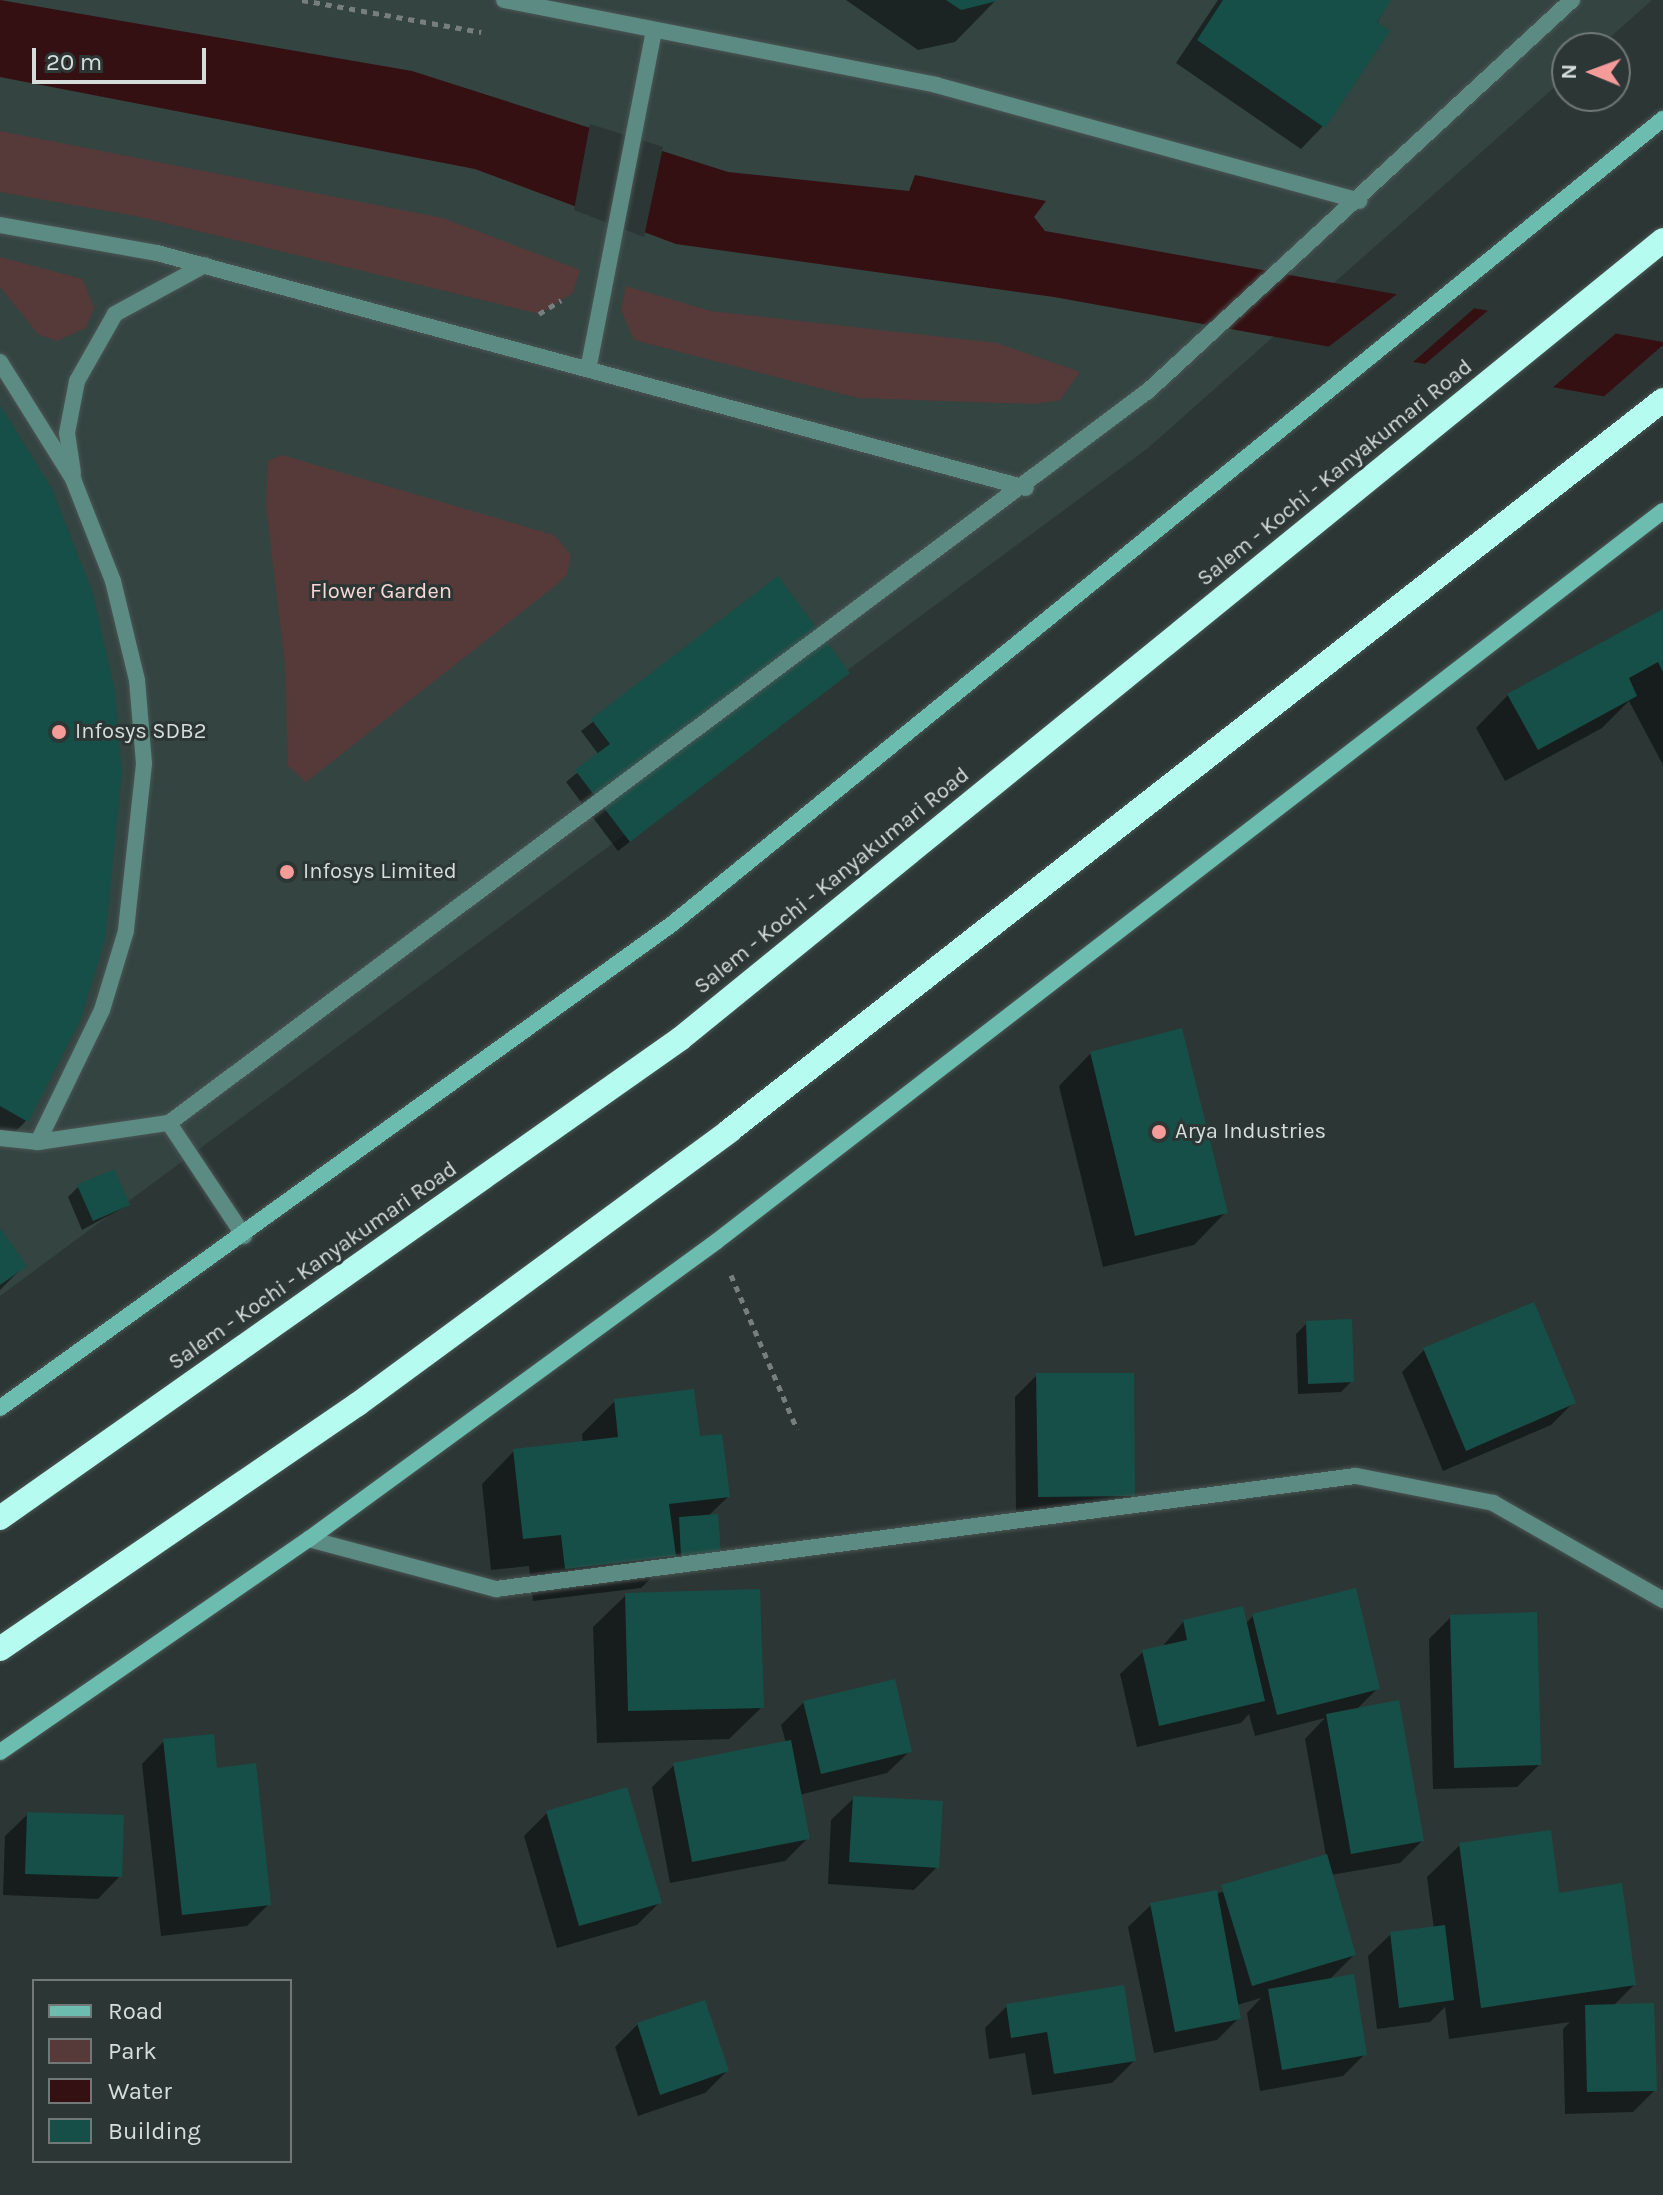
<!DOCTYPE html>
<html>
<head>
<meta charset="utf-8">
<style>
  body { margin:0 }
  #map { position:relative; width:1663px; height:2195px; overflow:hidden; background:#2c3735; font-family:Karla,sans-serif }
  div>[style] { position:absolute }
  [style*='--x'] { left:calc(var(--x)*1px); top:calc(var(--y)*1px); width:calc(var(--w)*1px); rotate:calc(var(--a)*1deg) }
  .built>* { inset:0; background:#334441 }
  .green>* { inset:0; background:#553a39 }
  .water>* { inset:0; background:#351012 }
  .pier>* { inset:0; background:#2c3735 }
  .shadow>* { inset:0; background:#0007 }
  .building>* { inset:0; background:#164f47 }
  .path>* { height:5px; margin-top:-2.5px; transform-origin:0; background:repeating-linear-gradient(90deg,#767f7d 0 6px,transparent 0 12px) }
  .roads { filter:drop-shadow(0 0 2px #4b5553) drop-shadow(0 0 2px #4b5553) }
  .lane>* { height:16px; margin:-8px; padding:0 8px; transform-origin:8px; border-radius:8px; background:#5b8b83 }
  .street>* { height:16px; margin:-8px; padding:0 8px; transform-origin:8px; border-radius:8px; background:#5b8b83 }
  .secondary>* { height:16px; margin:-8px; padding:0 8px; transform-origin:8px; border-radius:8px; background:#6dbcb0 }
  .highway>* { height:24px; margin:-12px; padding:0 12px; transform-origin:12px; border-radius:12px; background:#b5fbef }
  .dots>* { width:22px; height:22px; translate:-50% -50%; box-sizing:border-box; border:4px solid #2c3735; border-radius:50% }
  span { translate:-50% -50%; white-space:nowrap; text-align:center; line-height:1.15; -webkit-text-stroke:6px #2c3735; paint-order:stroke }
  .street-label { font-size:22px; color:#d6dddb }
  .park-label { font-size:22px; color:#f8d8d7 }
  .poi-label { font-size:22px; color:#d6dddb }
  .left { translate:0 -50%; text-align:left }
  .legend { position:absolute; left:32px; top:1979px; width:260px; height:184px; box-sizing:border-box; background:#2c3735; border:2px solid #707977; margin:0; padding:10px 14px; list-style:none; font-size:24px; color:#d6dddb }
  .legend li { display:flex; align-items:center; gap:16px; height:40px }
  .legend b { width:40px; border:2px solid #707977 }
  .north { position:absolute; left:1551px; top:32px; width:80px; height:80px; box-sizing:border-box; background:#2c3735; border:2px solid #707977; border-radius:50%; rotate:271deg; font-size:22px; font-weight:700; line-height:32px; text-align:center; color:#d6dddb }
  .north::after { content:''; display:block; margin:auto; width:28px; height:36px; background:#f59b99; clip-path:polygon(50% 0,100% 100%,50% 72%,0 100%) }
  .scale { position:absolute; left:32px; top:48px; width:174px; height:36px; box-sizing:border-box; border:4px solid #d6dddb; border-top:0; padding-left:10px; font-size:24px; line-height:28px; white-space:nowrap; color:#d6dddb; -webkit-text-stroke:6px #2c3735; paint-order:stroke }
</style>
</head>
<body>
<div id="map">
  <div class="built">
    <i style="clip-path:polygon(0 0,1652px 0,1598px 48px,1567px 48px,1567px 76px,1148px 448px,0 1296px)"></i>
  </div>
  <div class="green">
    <i style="clip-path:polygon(0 131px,443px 218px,580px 270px,573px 293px,540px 314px,136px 216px,0 192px)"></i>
    <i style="clip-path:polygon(0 257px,83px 279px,94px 308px,86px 328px,57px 341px,38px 334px,0 287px)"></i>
    <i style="clip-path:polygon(626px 286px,711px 311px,997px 343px,1080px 372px,1060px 400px,1036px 404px,858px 398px,634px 340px,621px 310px)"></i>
    <i style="clip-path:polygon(282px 455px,554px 535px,571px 555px,567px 575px,555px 586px,306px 782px,288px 766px,285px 664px,266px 505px,268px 461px)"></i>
  </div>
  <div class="water">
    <i style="clip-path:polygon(0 0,412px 71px,728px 172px,909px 191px,915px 175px,1046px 201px,1034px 217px,1045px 231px,1663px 342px,1663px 407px,1054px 297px,676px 244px,475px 169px,0 77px)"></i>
  </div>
  <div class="pier">
    <i style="clip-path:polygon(590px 124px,663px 147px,644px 237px,574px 210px)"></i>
    <i style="clip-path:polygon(1401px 291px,1478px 305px,1412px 363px,1327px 348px)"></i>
    <i style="clip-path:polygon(1492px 307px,1620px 330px,1551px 389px,1424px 365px)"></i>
    <i style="clip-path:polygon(1663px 345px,1663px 411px,1601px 399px)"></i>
  </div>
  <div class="shadow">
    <i style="clip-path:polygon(846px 0,996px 0,955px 42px,918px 50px)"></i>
    <i style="clip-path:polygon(1218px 0,1389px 0,1323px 126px,1301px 149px,1176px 63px)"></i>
    <i style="clip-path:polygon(0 409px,27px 1120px,0 1147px)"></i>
    <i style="clip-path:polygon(777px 579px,848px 673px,618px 851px,566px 782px,599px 755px,581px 731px)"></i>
    <i style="clip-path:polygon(1663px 611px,1663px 765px,1629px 701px,1602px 728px,1505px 781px,1476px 728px,1508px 695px)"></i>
    <i style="clip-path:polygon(1091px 1053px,1226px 1212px,1194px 1245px,1103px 1267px,1059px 1086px)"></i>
    <i style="clip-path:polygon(78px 1187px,128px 1205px,82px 1230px,68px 1197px)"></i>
    <i style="clip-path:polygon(0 1232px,24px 1266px,0 1290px)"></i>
    <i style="clip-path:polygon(1307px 1323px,1352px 1381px,1341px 1392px,1298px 1394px,1296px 1334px)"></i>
    <i style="clip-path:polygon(1424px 1350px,1573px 1403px,1551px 1425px,1443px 1471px,1402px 1372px)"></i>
    <i style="clip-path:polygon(1037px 1375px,1133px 1495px,1110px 1517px,1016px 1518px,1015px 1397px)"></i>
    <i style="clip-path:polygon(615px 1401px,698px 1438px,728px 1497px,707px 1517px,708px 1564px,671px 1558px,641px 1588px,533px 1601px,529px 1566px,491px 1570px,482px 1484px,514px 1451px,583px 1443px,582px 1434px)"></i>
    <i style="clip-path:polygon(626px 1595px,762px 1707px,729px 1739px,597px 1743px,593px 1627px)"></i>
    <i style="clip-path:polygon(1253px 1616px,1378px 1688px,1355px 1711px,1422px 1841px,1400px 1863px,1331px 1875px,1354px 1955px,1329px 1980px,1365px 2054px,1343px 2076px,1260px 2091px,1247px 2013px,1261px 1998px,1237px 2005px,1239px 2018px,1217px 2040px,1154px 2053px,1128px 1927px,1151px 1905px,1216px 1894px,1326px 1856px,1305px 1739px,1325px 1718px,1255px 1736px,1249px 1714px,1241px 1723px,1137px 1747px,1120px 1674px,1143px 1652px,1162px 1647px,1184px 1621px,1245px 1624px)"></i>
    <i style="clip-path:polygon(1451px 1617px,1539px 1765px,1517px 1787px,1433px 1789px,1429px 1639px)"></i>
    <i style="clip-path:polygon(804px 1702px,910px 1751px,887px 1773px,799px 1795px,808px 1838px,785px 1861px,670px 1883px,652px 1787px,674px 1765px,786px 1743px,781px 1725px)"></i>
    <i style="clip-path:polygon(164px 1741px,215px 1770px,269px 1904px,247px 1926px,161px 1936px,142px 1764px)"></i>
    <i style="clip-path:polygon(626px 1789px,660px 1902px,637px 1925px,557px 1948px,524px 1836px,547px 1813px)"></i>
    <i style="clip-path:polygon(854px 1798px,937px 1867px,914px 1890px,828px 1884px,831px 1820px)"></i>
    <i style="clip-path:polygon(28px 1814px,120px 1876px,98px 1899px,3px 1895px,5px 1836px)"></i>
    <i style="clip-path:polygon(1460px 1845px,1558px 1895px,1634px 1985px,1613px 2006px,1655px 2090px,1633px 2112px,1565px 2114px,1563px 2029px,1570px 2022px,1449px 2039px,1445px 2007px,1430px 2022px,1377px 2029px,1368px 1956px,1391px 1934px,1434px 1929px,1427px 1877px)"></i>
    <i style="clip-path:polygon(1007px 2006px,1134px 2061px,1112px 2083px,1032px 2095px,1025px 2053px,989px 2059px,985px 2028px)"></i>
    <i style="clip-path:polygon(638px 2024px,727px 2071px,705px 2093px,638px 2116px,615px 2047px)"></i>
  </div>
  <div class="building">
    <i style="clip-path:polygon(946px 0,997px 0,997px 1px,961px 10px)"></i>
    <i style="clip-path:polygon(1223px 0,1391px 0,1377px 22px,1390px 31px,1325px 128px,1197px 40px)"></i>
    <i style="clip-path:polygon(0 405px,52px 489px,92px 591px,115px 690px,122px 773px,105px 940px,80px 1021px,28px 1122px,0 1106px)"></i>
    <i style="clip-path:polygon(778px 576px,850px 673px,630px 842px,575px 770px,610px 744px,591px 719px)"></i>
    <i style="clip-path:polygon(1663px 609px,1663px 672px,1658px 662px,1629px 678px,1637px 696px,1538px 750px,1507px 694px)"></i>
    <i style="clip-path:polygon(1182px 1028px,1228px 1213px,1135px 1236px,1090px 1052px)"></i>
    <i style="clip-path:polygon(114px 1169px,130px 1205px,93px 1221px,77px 1185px)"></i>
    <i style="clip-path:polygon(0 1228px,27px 1266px,0 1285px)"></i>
    <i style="clip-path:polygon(1534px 1302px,1576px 1403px,1466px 1451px,1423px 1348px)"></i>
    <i style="clip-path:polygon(1352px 1319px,1354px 1382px,1308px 1384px,1306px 1321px)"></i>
    <i style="clip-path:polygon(1036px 1373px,1134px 1373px,1135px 1496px,1038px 1497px)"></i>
    <i style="clip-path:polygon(694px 1389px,700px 1436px,722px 1434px,730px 1497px,669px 1504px,676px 1556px,565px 1569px,561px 1535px,523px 1539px,513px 1449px,618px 1437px,614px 1399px)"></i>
    <i style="clip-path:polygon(718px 1514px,721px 1554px,681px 1556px,679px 1517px)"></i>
    <i style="clip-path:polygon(1356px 1588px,1380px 1689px,1277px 1715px,1252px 1614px)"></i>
    <i style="clip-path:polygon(760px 1589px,764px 1708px,628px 1711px,625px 1593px)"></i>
    <i style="clip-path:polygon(1243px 1606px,1265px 1701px,1159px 1726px,1142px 1650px,1187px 1640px,1183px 1620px)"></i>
    <i style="clip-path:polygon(1537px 1612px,1541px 1765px,1454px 1768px,1450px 1615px)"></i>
    <i style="clip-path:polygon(895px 1679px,912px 1752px,821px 1774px,803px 1701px)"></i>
    <i style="clip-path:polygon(1399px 1700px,1424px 1841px,1351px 1854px,1326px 1714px)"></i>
    <i style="clip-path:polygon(214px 1734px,217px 1768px,256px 1763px,271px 1905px,182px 1915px,163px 1739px)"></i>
    <i style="clip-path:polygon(791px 1740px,810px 1839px,692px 1862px,673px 1763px)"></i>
    <i style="clip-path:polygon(627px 1787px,662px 1903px,579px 1926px,546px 1811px)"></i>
    <i style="clip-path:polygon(853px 1796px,943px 1801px,939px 1868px,849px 1862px)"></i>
    <i style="clip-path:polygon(27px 1812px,124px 1815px,122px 1877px,25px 1874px)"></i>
    <i style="clip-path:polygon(1551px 1830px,1559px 1893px,1622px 1883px,1636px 1985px,1481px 2008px,1459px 1843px)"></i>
    <i style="clip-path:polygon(1327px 1854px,1356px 1955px,1252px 1986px,1221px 1885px)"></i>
    <i style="clip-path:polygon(1217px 1890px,1241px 2019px,1175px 2032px,1150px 1903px)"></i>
    <i style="clip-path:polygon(1445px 1925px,1454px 2000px,1399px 2008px,1390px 1932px)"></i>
    <i style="clip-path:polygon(1354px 1974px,1367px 2055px,1282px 2070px,1268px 1989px)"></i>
    <i style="clip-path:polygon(1124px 1985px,1136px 2061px,1054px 2074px,1047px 2032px,1011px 2038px,1006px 2004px)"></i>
    <i style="clip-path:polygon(705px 2000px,729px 2071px,660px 2095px,637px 2023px)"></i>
    <i style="clip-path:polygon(1654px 2003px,1657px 2091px,1587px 2092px,1585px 2005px)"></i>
  </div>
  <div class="path">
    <i style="--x:302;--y:0;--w:182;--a:10.1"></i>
    <i style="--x:539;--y:314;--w:26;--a:-32"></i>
    <i style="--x:731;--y:1275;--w:168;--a:66.8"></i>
  </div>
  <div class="roads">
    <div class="lane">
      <i style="--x:504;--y:0;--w:440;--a:11.1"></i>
      <i style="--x:936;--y:85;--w:439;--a:15.3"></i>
      <i style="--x:0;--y:225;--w:159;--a:10.1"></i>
      <i style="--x:157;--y:253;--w:900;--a:15.13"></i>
      <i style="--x:0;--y:362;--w:138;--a:58"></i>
      <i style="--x:73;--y:479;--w:110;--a:68.6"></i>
      <i style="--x:113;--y:581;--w:102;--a:76.4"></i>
      <i style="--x:137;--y:680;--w:84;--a:85.2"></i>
      <i style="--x:144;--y:764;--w:168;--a:96.2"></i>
      <i style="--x:126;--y:931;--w:83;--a:106.9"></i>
      <i style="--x:102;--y:1010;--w:147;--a:115.9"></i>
      <i style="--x:589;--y:365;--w:340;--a:-79"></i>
      <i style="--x:73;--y:473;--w:40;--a:-98.5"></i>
      <i style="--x:67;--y:433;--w:53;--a:-79.1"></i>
      <i style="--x:77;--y:381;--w:77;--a:-60.4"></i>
      <i style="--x:115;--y:314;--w:102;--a:-28.6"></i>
      <i style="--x:0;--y:1138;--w:38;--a:6"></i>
      <i style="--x:38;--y:1142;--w:132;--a:-8.3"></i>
      <i style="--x:244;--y:1236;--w:136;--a:-123.6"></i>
      <i style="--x:169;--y:1123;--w:1222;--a:-36.79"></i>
      <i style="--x:1148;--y:391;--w:577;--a:-42.68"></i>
    </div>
    <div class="street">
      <i style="--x:309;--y:1539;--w:194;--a:15"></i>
      <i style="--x:496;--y:1589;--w:867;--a:-7.49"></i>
      <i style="--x:1356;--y:1476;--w:140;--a:11.1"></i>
      <i style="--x:1493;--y:1503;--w:196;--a:29.7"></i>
    </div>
    <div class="secondary">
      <i style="--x:0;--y:1408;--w:828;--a:-35.76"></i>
      <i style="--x:672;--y:924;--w:1277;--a:-39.09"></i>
      <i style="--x:0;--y:1752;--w:375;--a:-34.6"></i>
      <i style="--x:309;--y:1539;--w:505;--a:-36.14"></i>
      <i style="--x:717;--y:1241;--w:1195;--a:-37.66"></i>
    </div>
    <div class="highway">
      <i style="--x:0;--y:1518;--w:832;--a:-35.16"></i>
      <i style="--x:680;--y:1039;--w:1267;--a:-39.1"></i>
      <i style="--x:0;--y:1649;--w:434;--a:-34.4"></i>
      <i style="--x:358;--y:1404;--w:461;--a:-36.3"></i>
      <i style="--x:729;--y:1131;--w:1186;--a:-38.05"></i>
    </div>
  </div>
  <div class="dots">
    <i style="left:59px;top:732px;background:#f59b99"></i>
    <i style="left:287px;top:872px;background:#f59b99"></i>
    <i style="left:1159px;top:1132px;background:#f59b99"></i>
  </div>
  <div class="street-label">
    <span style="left:1335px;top:473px;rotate:-39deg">Salem - Kochi - Kanyakumari Road</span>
    <span style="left:832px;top:881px;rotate:-39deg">Salem - Kochi - Kanyakumari Road</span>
    <span style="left:313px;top:1266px;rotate:-35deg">Salem - Kochi - Kanyakumari Road</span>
  </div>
  <div class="park-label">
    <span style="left:381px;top:592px">Flower Garden</span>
  </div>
  <div class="poi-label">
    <span class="left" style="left:75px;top:732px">Infosys SDB2</span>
    <span class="left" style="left:303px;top:872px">Infosys Limited</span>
    <span class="left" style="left:1175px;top:1132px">Arya Industries</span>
  </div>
  <ul class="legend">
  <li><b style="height:10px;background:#6dbcb0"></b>Road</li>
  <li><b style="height:22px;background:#553a39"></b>Park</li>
  <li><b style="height:22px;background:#351012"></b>Water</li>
  <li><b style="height:22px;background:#164f47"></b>Building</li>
  </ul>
  <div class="north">N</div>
  <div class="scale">20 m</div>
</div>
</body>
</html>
